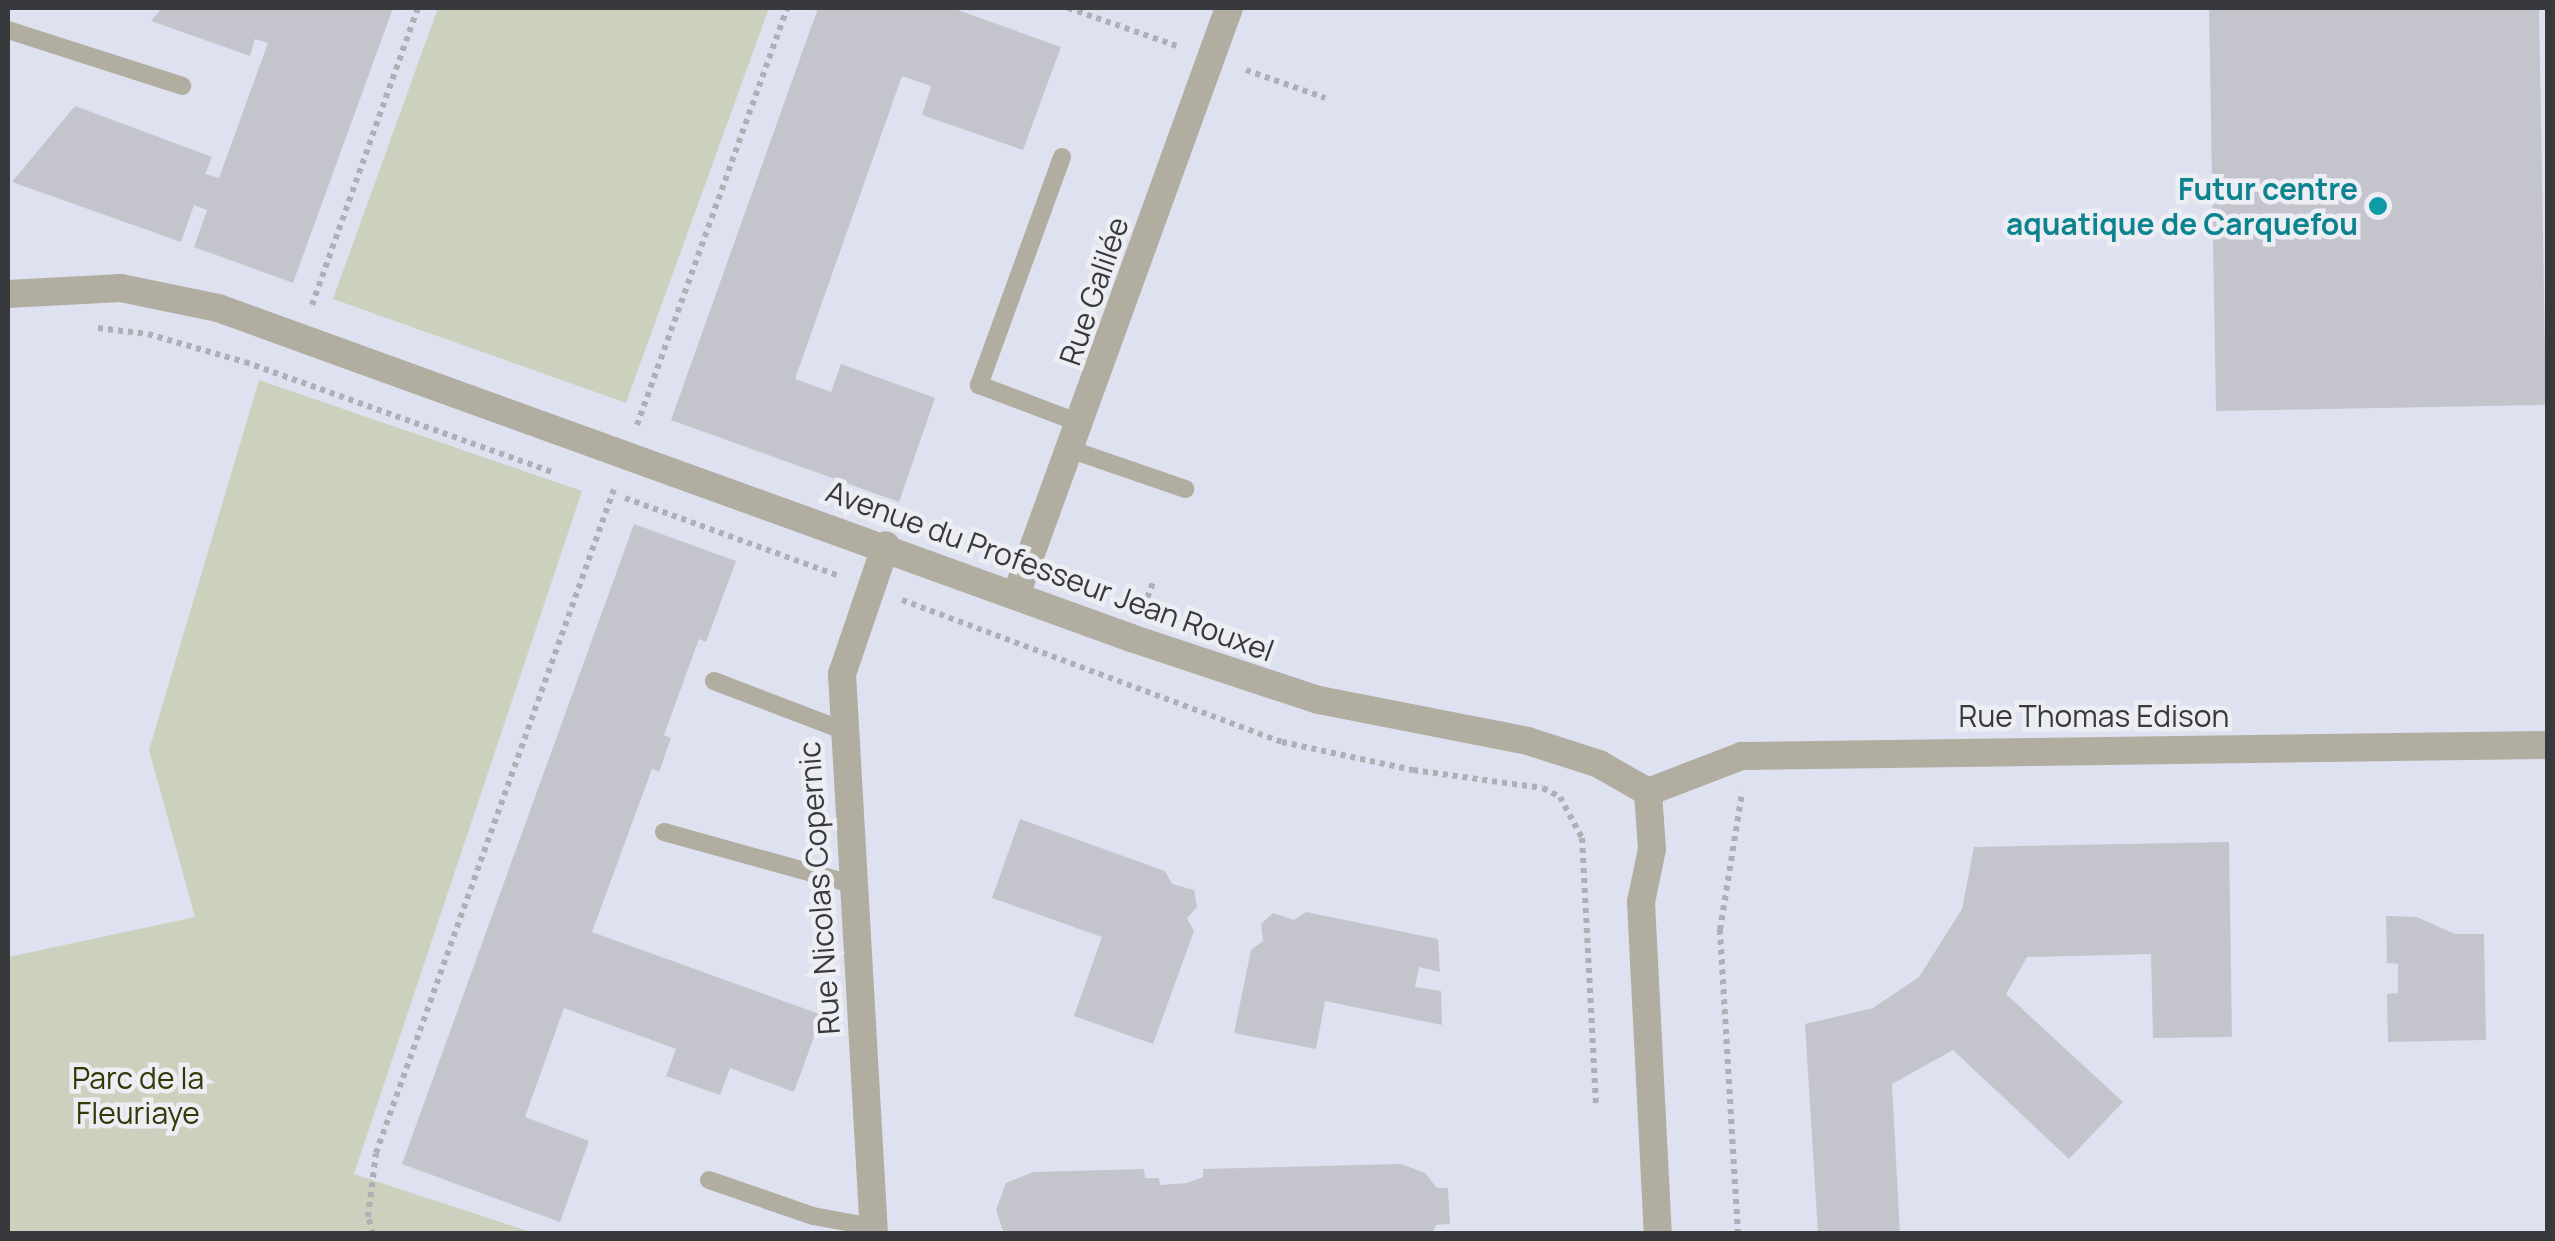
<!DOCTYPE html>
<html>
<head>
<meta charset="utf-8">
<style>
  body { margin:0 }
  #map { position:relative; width:2555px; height:1241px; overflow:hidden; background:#eceef4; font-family:Manrope,sans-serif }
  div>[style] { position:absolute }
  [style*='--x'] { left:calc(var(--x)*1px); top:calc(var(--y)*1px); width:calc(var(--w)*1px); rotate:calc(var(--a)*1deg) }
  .built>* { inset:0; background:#dee2f0 }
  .green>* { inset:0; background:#ccd1bd }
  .building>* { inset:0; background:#c4c5cc }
  .path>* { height:6px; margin-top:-3px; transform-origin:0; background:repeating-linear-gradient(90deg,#aeb0b5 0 5px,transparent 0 10px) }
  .service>* { height:18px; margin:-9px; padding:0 9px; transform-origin:9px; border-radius:9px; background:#b2ada1 }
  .minor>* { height:28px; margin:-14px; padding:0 14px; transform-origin:14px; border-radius:14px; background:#b2ada1 }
  .dots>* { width:28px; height:28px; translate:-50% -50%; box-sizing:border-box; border:5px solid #eceef4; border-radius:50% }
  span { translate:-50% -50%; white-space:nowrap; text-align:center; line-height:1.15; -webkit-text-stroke:9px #eceef4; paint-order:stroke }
  .culture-label { font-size:30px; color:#0d838f; font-weight:700 }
  .right { translate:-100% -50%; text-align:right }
  .street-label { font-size:30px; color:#38393c }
  .park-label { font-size:30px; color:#313906 }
  .frame { position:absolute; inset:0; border:10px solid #38393c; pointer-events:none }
</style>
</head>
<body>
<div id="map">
  <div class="built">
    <i style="clip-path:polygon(8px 8px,2547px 8px,2547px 1233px,8px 1233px)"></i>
  </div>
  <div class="green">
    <i style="clip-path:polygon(438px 8px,769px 8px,626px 403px,333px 299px)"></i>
    <i style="clip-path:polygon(259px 380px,582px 491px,354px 1174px,534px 1233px,8px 1233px,8px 957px,195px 917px,149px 750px)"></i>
  </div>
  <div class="building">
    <i style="clip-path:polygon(162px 8px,393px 8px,293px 283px,194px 247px,207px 210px,194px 205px,181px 242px,12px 182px,75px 106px,212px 157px,205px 174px,219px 178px,268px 43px,255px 39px,250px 56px,151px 21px)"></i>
    <i style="clip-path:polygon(818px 8px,952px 8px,1061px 47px,1023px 150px,922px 115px,931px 86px,902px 76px,795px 379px,831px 392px,841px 364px,935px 398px,899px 502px,671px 420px)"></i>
    <i style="clip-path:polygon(2209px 8px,2539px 8px,2546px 405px,2216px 411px)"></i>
    <i style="clip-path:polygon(634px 524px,736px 561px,706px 642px,699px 639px,664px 735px,671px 738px,659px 772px,652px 769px,592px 932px,822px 1015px,794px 1092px,730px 1068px,720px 1095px,666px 1076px,676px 1049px,564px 1008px,525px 1117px,589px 1141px,560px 1222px,402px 1164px)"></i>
    <i style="clip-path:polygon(1020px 819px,1165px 871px,1172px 884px,1194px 890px,1197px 907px,1187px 918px,1194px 931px,1153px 1044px,1074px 1016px,1102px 937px,992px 898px)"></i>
    <i style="clip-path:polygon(2229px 842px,2232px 1037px,2153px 1038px,2151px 954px,2027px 957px,2006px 994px,2123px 1102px,2069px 1159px,1953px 1050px,1892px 1084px,1900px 1234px,1818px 1234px,1805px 1024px,1873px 1008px,1919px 977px,1962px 909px,1974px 847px)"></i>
    <i style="clip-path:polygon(1306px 912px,1438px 939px,1440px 972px,1419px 967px,1415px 987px,1441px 991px,1442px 1025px,1325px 1001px,1316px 1049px,1234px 1033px,1251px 950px,1263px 941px,1261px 924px,1273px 913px,1294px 920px)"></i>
    <i style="clip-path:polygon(2386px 916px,2417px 917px,2455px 934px,2484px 934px,2486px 1040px,2388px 1042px,2387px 994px,2398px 993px,2398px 964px,2387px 963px)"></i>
    <i style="clip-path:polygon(1401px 1164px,1425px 1173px,1437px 1188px,1448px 1188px,1450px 1224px,1436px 1225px,1432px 1234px,1004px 1234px,996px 1210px,1006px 1183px,1033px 1172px,1144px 1169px,1145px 1178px,1159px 1178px,1160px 1185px,1187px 1183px,1203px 1177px,1203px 1169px)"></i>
  </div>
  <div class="path">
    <i style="--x:1068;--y:8;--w:115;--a:19.2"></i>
    <i style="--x:1246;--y:70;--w:84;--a:19.5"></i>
    <i style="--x:312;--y:305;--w:315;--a:-70.4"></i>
    <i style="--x:98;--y:328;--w:50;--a:6.8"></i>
    <i style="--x:148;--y:334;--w:101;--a:16.1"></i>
    <i style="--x:245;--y:362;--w:327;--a:19.7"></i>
    <i style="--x:637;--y:425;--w:443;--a:-70.2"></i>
    <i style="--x:625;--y:498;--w:228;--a:20"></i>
    <i style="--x:902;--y:600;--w:406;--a:20.5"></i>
    <i style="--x:1282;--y:742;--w:134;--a:12.1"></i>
    <i style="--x:1413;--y:770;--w:131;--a:7.9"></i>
    <i style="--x:1543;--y:788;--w:19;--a:28"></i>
    <i style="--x:1560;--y:797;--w:47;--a:61.8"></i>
    <i style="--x:1582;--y:838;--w:267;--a:87"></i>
    <i style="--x:1144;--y:607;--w:29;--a:-70"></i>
    <i style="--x:373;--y:1234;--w:18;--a:-106"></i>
    <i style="--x:368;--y:1217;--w:64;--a:-82.9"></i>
    <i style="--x:376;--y:1153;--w:705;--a:-70.28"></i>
    <i style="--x:1738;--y:1234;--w:305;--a:-93.4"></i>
    <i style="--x:1720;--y:930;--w:140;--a:-80.9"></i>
  </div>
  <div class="service">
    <i style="--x:8;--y:30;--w:183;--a:17.8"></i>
    <i style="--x:1062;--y:157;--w:243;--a:110"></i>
    <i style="--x:979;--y:385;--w:110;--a:20.7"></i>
    <i style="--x:1072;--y:450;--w:120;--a:19"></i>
    <i style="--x:714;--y:681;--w:137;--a:20.9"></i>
    <i style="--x:664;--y:832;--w:195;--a:15.5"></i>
    <i style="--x:709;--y:1180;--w:110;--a:19.1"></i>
    <i style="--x:813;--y:1216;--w:61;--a:10.4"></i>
  </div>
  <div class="minor">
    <i style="--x:8;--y:294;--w:113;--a:-3"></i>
    <i style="--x:121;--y:288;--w:99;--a:11.7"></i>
    <i style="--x:218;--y:308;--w:971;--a:19.87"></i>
    <i style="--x:1131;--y:638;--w:198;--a:18.3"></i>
    <i style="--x:1319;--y:700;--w:213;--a:11.1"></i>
    <i style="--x:1528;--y:741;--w:75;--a:17.9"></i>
    <i style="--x:1599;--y:764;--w:56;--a:29.7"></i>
    <i style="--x:1648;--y:792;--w:57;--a:86"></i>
    <i style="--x:1652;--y:849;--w:54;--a:101.7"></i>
    <i style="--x:1641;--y:902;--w:332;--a:87.1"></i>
    <i style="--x:1016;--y:595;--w:624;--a:-70.06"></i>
    <i style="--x:1648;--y:792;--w:101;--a:-21"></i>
    <i style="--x:1742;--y:756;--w:806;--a:-0.78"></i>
    <i style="--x:874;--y:1234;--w:561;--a:-93.27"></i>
    <i style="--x:842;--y:674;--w:136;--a:-71.2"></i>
  </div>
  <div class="dots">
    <i style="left:2378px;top:206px;background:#0f9aa8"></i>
  </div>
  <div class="culture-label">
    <span class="right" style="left:2358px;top:206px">Futur centre<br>aquatique de Carquefou</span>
  </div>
  <div class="street-label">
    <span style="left:1094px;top:291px;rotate:-71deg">Rue Galilée</span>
    <span style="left:1050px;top:571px;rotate:20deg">Avenue du Professeur Jean Rouxel</span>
    <span style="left:2094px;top:716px">Rue Thomas Edison</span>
    <span style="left:819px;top:888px;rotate:-94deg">Rue Nicolas Copernic</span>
  </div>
  <div class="park-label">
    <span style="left:138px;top:1095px">Parc de la<br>Fleuriaye</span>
  </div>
  <div class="frame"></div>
</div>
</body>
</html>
